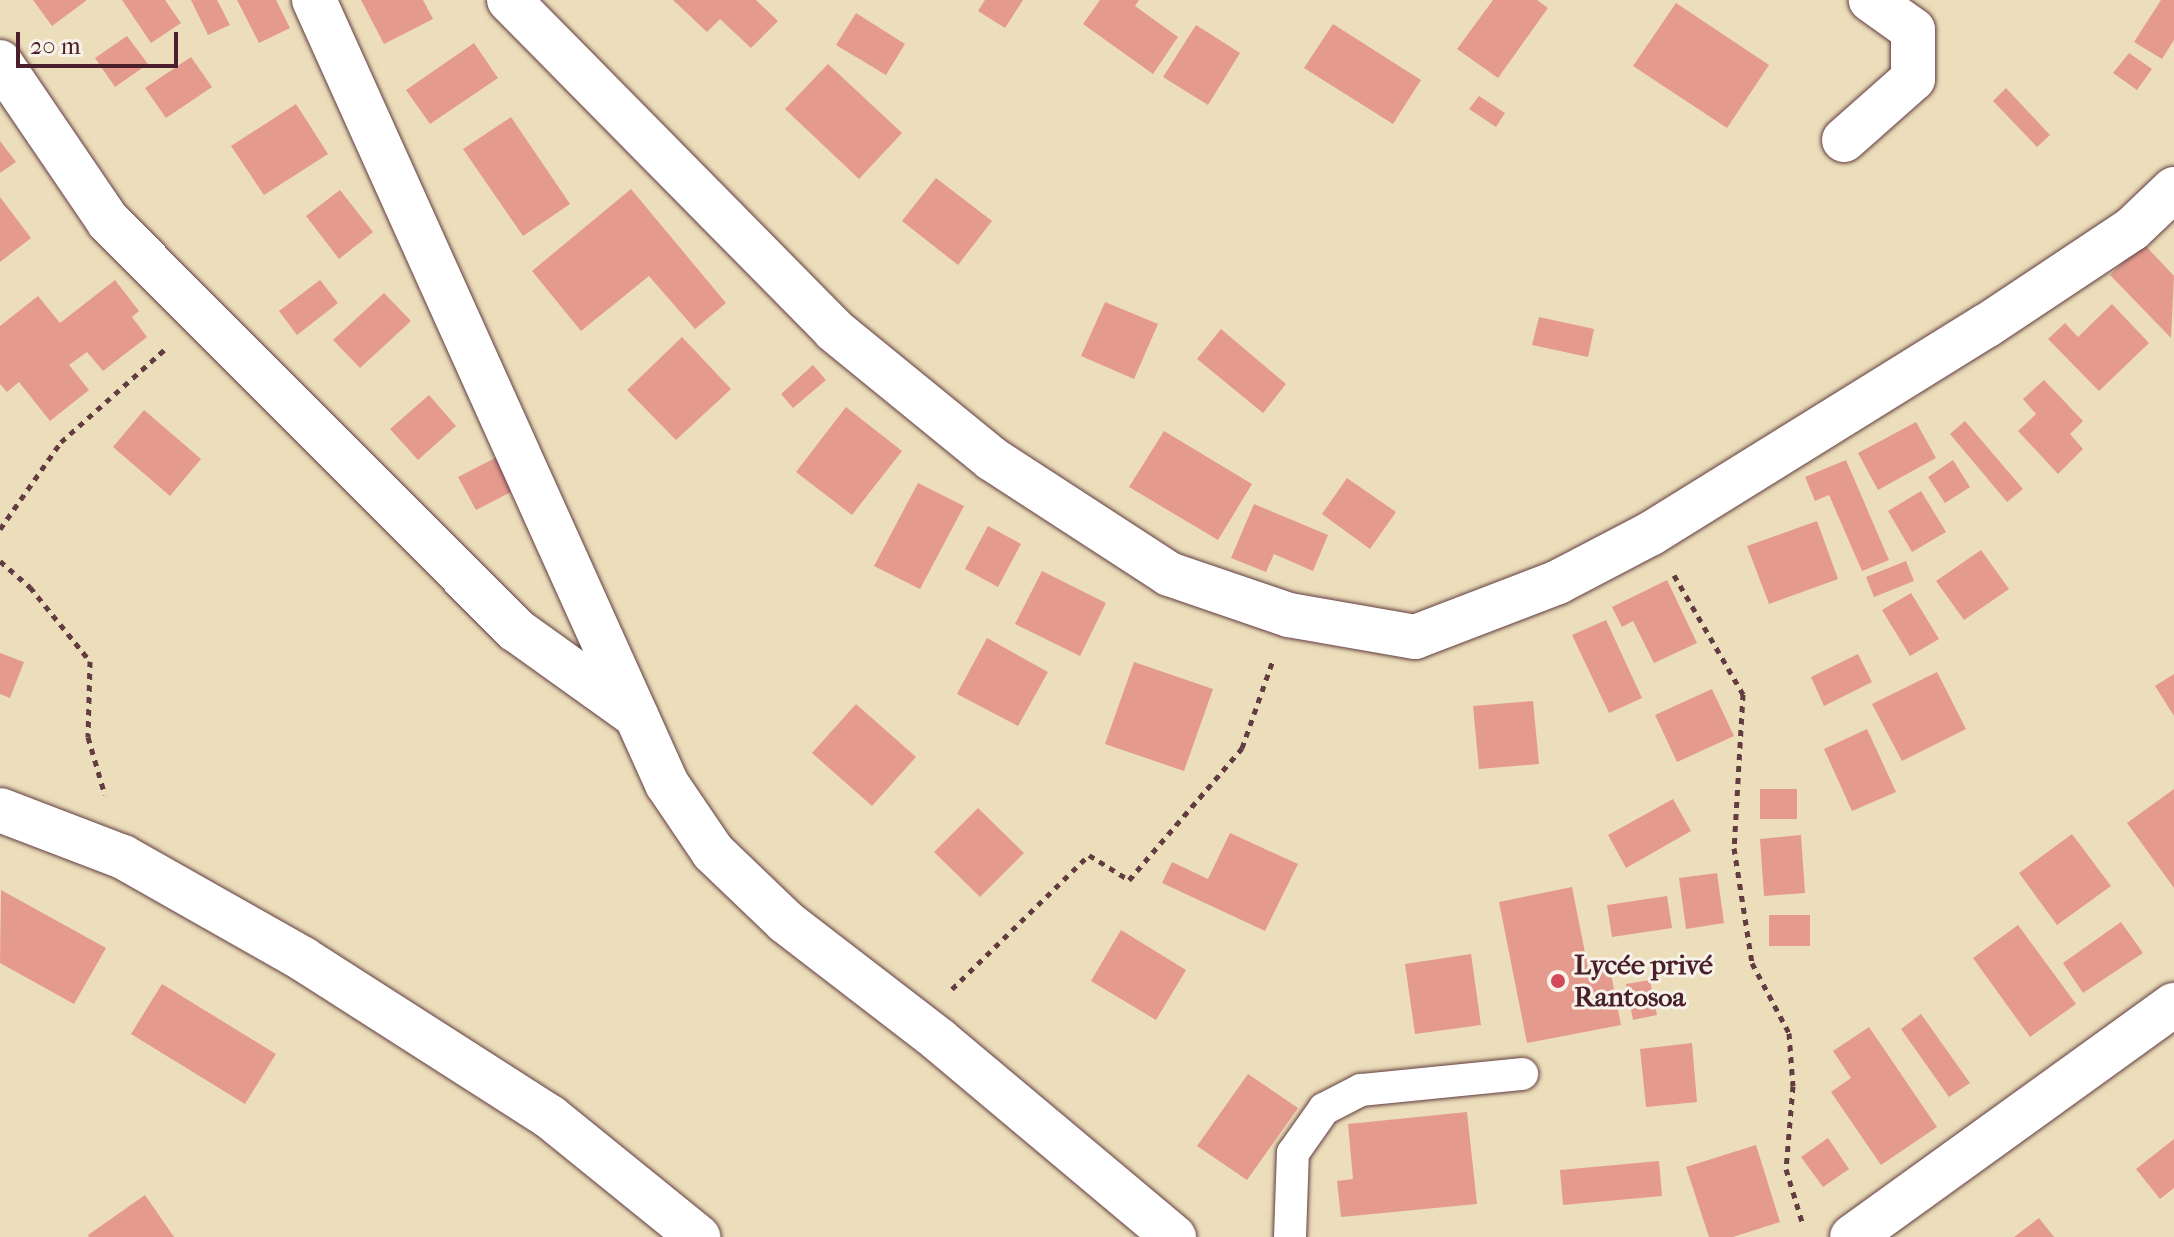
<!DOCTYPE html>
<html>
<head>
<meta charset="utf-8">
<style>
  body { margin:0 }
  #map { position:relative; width:2174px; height:1237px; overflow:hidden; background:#ecdeba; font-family:"IM FELL French Canon",serif }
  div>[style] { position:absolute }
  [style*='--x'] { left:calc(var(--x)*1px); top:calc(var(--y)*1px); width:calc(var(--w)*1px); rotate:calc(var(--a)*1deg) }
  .building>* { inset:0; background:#e49b8e }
  .path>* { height:5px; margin-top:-2.5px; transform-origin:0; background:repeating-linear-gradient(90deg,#623c40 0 6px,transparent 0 12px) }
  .roads { filter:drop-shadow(0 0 2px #623c40) drop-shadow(0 0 2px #623c40) }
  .lane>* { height:32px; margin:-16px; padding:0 16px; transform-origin:16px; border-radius:16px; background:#fff }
  .street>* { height:44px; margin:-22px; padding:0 22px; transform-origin:22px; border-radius:22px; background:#fff }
  .secondary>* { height:44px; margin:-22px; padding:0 22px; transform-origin:22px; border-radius:22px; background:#fff }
  .dots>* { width:22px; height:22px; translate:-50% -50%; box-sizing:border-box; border:4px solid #f7f3e8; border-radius:50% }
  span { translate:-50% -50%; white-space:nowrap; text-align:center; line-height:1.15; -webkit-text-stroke:6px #f7f3e8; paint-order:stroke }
  .poi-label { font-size:28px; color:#4a1f2b; font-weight:700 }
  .left { translate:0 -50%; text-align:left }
  .scale { position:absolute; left:16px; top:32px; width:162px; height:36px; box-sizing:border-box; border:4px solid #4a1f2b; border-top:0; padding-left:10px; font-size:24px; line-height:28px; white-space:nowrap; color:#4a1f2b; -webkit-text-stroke:6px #f7f3e8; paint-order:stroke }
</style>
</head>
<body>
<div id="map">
  <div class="building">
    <i style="clip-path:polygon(33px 0,87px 0,52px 26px)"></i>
    <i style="clip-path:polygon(122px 0,165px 0,181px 23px,151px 43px)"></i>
    <i style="clip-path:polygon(191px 0,217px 0,230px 25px,208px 35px)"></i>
    <i style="clip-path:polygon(237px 0,276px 0,290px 28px,259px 43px)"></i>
    <i style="clip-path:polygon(361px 0,423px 0,433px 19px,384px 44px)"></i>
    <i style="clip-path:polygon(673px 0,756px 0,778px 21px,751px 48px,720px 19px,707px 32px)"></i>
    <i style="clip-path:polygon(985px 0,1023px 0,1005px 28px,978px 11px)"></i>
    <i style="clip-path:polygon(1100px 0,1139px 0,1135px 6px,1178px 37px,1153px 74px,1083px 24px)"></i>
    <i style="clip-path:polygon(1493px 0,1537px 0,1548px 8px,1498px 78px,1457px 49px)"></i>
    <i style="clip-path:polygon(2161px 0,2174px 0,2174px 40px,2162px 59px,2134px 42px)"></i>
    <i style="clip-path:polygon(1676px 3px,1769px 65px,1727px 128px,1633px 66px)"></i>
    <i style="clip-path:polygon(856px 13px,905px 44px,886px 75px,836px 45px)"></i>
    <i style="clip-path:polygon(1333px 24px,1421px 80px,1393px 124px,1304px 68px)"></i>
    <i style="clip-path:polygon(1196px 25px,1240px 53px,1208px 105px,1163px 77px)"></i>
    <i style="clip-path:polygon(127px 36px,148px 64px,115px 87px,95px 58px)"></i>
    <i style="clip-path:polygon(474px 43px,498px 78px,430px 124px,406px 90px)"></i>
    <i style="clip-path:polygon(2129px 53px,2152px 69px,2137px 90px,2113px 73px)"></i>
    <i style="clip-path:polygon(191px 57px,212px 87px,166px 118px,145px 88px)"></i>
    <i style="clip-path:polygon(828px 64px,902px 133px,859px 179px,785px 109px)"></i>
    <i style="clip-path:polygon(2006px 88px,2050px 135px,2037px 147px,1993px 101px)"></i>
    <i style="clip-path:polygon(1479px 96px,1505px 113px,1496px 127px,1469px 109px)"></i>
    <i style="clip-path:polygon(296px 104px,328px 154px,264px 195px,231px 146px)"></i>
    <i style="clip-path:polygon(511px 117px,570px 204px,523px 236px,463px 149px)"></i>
    <i style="clip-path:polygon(0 141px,16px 162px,0 173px)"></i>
    <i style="clip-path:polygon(936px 178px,992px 221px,958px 265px,902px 221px)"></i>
    <i style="clip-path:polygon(631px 189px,726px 303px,695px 329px,649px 276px,581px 331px,532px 271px)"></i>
    <i style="clip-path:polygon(340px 190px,373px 232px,339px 259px,306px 216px)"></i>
    <i style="clip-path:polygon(0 197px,31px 238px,0 262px)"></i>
    <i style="clip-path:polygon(2143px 243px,2174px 276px,2171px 338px,2110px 275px)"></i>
    <i style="clip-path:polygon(115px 280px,139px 311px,132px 317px,147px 337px,103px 371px,87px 352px,69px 365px,89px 390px,50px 421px,19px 382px,7px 392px,0 384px,0 326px,38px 296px,60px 323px)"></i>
    <i style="clip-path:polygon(320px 280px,338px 303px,297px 335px,279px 311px)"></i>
    <i style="clip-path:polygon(384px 293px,411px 321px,360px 368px,333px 340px)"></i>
    <i style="clip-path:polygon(1105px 302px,1158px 324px,1134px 379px,1081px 356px)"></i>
    <i style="clip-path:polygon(2112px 304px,2149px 343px,2099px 391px,2048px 339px,2065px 323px,2078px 337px)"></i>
    <i style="clip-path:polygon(1539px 317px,1594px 329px,1588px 357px,1532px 345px)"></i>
    <i style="clip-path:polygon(1221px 329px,1286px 384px,1263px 413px,1197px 359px)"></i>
    <i style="clip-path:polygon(682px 337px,731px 389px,676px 440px,627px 390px)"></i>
    <i style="clip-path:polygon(813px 365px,826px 380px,793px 408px,781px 394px)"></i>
    <i style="clip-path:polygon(2044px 380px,2083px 421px,2070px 434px,2083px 449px,2058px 474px,2018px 431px,2036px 414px,2023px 399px)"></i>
    <i style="clip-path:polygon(429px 395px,456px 426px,418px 460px,390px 429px)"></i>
    <i style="clip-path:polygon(846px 407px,902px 451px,852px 515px,796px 472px)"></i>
    <i style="clip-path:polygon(144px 410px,201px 459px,170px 496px,113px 447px)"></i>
    <i style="clip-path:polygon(1965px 421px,2023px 489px,2007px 502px,1950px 434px)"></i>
    <i style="clip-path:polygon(1916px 422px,1936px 458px,1878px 490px,1858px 453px)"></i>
    <i style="clip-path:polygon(1164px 431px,1252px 484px,1218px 540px,1129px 487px)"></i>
    <i style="clip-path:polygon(497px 457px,515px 490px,476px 510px,458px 477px)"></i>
    <i style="clip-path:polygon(1846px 460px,1889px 560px,1862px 571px,1829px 495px,1815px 501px,1805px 477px)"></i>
    <i style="clip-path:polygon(1953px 460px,1970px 487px,1945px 503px,1928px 477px)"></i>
    <i style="clip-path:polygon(1347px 478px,1396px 512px,1370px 549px,1322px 514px)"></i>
    <i style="clip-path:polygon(918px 483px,964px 506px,920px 589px,874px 566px)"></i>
    <i style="clip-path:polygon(1921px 491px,1946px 532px,1912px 552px,1888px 511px)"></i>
    <i style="clip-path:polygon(1254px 504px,1328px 535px,1313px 571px,1274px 554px,1266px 572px,1231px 558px)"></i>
    <i style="clip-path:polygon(1817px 521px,1838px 579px,1769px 604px,1747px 546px)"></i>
    <i style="clip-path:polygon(988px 526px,1021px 544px,998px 587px,965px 569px)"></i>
    <i style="clip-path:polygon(1981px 550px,2009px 589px,1964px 620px,1936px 581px)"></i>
    <i style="clip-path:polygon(1906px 561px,1914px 581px,1874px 597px,1866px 577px)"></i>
    <i style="clip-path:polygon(1042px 571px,1106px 603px,1080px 656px,1015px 624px)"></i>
    <i style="clip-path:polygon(1667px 580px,1697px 643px,1654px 663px,1633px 621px,1622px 627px,1612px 607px)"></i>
    <i style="clip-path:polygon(1911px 593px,1939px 639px,1910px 656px,1882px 610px)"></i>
    <i style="clip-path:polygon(1606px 620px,1642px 698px,1609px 713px,1572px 635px)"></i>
    <i style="clip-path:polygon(987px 638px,1048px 672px,1018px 726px,957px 694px)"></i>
    <i style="clip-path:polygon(0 653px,24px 662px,10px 698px,0 694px)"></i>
    <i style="clip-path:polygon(1858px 654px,1872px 682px,1824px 706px,1811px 677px)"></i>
    <i style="clip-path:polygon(1134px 662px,1213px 689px,1184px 771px,1105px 744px)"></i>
    <i style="clip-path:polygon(1937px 672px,1966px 729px,1902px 761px,1872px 704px)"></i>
    <i style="clip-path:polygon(2174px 674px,2174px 716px,2155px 686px)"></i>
    <i style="clip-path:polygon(1712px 689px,1734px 736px,1677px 762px,1655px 715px)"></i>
    <i style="clip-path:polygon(1533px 701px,1539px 764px,1479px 769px,1473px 706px)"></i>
    <i style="clip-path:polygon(856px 704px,916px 757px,872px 806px,812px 753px)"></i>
    <i style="clip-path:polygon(1867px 729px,1896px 792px,1852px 811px,1824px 749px)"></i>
    <i style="clip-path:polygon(1760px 789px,1797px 789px,1797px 819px,1760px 819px)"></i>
    <i style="clip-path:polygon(2174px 789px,2174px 888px,2127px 823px)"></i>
    <i style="clip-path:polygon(1673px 799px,1691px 831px,1626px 868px,1608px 835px)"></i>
    <i style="clip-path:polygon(978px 808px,1024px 853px,980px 897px,934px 852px)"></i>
    <i style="clip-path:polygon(1230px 833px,1298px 864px,1265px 931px,1162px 883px,1172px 862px,1208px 879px)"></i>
    <i style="clip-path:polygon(2072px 834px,2111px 886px,2057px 925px,2019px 873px)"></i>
    <i style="clip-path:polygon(1801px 835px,1805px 893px,1764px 896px,1760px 839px)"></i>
    <i style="clip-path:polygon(1717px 873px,1724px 923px,1686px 929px,1679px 878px)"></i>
    <i style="clip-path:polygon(1572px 887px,1588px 968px,1609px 964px,1621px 1025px,1527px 1043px,1499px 902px)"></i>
    <i style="clip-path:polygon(1px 890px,106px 948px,74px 1004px,0 963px)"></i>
    <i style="clip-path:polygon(1667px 896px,1672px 928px,1612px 937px,1607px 905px)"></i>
    <i style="clip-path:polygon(1769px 915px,1810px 915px,1810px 946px,1769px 946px)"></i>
    <i style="clip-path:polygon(2121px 922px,2143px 953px,2083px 993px,2063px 963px)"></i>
    <i style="clip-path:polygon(2018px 925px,2076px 1004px,2030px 1037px,1973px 958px)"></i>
    <i style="clip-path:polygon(1121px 930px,1186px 970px,1156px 1020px,1091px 981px)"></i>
    <i style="clip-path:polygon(1471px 954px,1481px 1025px,1415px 1034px,1405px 964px)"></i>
    <i style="clip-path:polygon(1650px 980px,1657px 1015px,1633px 1020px,1626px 984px)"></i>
    <i style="clip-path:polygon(162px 984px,276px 1054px,245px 1104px,131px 1034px)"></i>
    <i style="clip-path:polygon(1921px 1014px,1970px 1083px,1949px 1097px,1901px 1029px)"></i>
    <i style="clip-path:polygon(1869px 1027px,1937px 1127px,1881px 1165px,1831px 1092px,1851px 1078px,1833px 1051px)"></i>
    <i style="clip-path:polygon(1692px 1043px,1697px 1102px,1646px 1107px,1640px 1049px)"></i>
    <i style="clip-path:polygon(1248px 1074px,1298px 1108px,1247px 1180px,1197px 1146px)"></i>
    <i style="clip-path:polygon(1467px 1112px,1477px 1204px,1341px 1217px,1337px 1181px,1353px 1179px,1348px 1124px)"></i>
    <i style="clip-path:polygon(1828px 1138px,1849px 1169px,1823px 1187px,1801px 1157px)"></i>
    <i style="clip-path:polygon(2174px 1139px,2174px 1188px,2160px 1199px,2136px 1169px)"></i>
    <i style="clip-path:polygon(1756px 1145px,1780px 1222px,1733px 1237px,1709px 1237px,1686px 1167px)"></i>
    <i style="clip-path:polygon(1659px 1161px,1662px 1196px,1563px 1205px,1560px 1170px)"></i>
    <i style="clip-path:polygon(145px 1195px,174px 1237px,89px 1237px,88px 1235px)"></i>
    <i style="clip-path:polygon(2039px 1218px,2054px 1237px,2014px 1237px)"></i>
  </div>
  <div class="path">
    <i style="--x:0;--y:529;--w:106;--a:-55"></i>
    <i style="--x:61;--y:442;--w:141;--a:-41.8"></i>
    <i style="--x:0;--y:561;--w:40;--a:41"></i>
    <i style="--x:30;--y:587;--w:95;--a:51"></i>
    <i style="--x:90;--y:661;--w:76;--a:91.5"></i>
    <i style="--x:88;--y:737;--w:60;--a:73.7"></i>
    <i style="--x:1674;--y:575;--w:138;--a:59.9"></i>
    <i style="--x:1743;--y:694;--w:154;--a:93.3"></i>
    <i style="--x:1734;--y:848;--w:116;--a:81.1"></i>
    <i style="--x:1752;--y:963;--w:79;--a:62.1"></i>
    <i style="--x:1789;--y:1033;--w:53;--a:85.7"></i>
    <i style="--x:1793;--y:1086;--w:83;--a:94.8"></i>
    <i style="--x:1786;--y:1169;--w:59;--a:73.1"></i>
    <i style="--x:952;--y:989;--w:192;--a:-44.4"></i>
    <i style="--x:1089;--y:855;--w:47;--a:32"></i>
    <i style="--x:1129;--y:880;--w:174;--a:-49.4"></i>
    <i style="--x:1242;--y:748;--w:93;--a:-70.6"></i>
  </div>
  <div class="roads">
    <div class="lane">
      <i style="--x:1290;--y:1237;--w:84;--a:-88"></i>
      <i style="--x:1293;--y:1153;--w:54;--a:-54.8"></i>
      <i style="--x:1324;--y:1109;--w:42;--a:-27.2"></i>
      <i style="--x:1361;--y:1090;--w:162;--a:-5.7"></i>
    </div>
    <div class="street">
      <i style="--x:314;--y:0;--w:860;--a:65.76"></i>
      <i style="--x:667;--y:784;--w:82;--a:55.9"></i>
      <i style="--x:713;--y:852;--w:101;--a:43.8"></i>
      <i style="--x:786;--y:922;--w:193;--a:37.6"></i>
      <i style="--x:939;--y:1040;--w:307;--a:40"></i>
      <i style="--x:509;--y:0;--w:463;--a:45.4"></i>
      <i style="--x:834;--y:330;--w:204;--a:39.2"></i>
      <i style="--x:992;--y:459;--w:211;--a:33"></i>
      <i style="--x:1169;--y:574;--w:127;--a:18.9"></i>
      <i style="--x:1289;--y:615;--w:128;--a:9.9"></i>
      <i style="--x:1415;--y:637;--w:153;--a:-21"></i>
      <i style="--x:1558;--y:582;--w:104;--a:-27.6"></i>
      <i style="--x:1650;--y:534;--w:395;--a:-31.8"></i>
      <i style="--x:1986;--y:326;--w:175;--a:-33.6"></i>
      <i style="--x:2132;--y:229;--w:58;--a:-43.6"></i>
      <i style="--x:0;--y:62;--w:192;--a:55.8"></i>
      <i style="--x:108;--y:221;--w:578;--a:45.07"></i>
      <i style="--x:516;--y:630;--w:148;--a:35.6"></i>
      <i style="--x:1844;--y:140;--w:92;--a:-41.5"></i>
      <i style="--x:1913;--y:79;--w:49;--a:-90"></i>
      <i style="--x:1913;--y:30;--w:52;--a:-144.5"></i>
      <i style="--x:0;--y:810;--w:132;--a:20.9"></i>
      <i style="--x:123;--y:857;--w:207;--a:29.5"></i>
      <i style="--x:303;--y:959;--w:293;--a:32.6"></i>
      <i style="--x:550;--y:1117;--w:191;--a:39"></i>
    </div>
    <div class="secondary">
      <i style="--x:1852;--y:1237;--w:397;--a:-35.8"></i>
    </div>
  </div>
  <div class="dots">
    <i style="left:1558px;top:981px;background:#d1495b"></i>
  </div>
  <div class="poi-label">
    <span class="left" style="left:1574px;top:981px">Lycée privé<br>Rantosoa</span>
  </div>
  <div class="scale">20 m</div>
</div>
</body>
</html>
